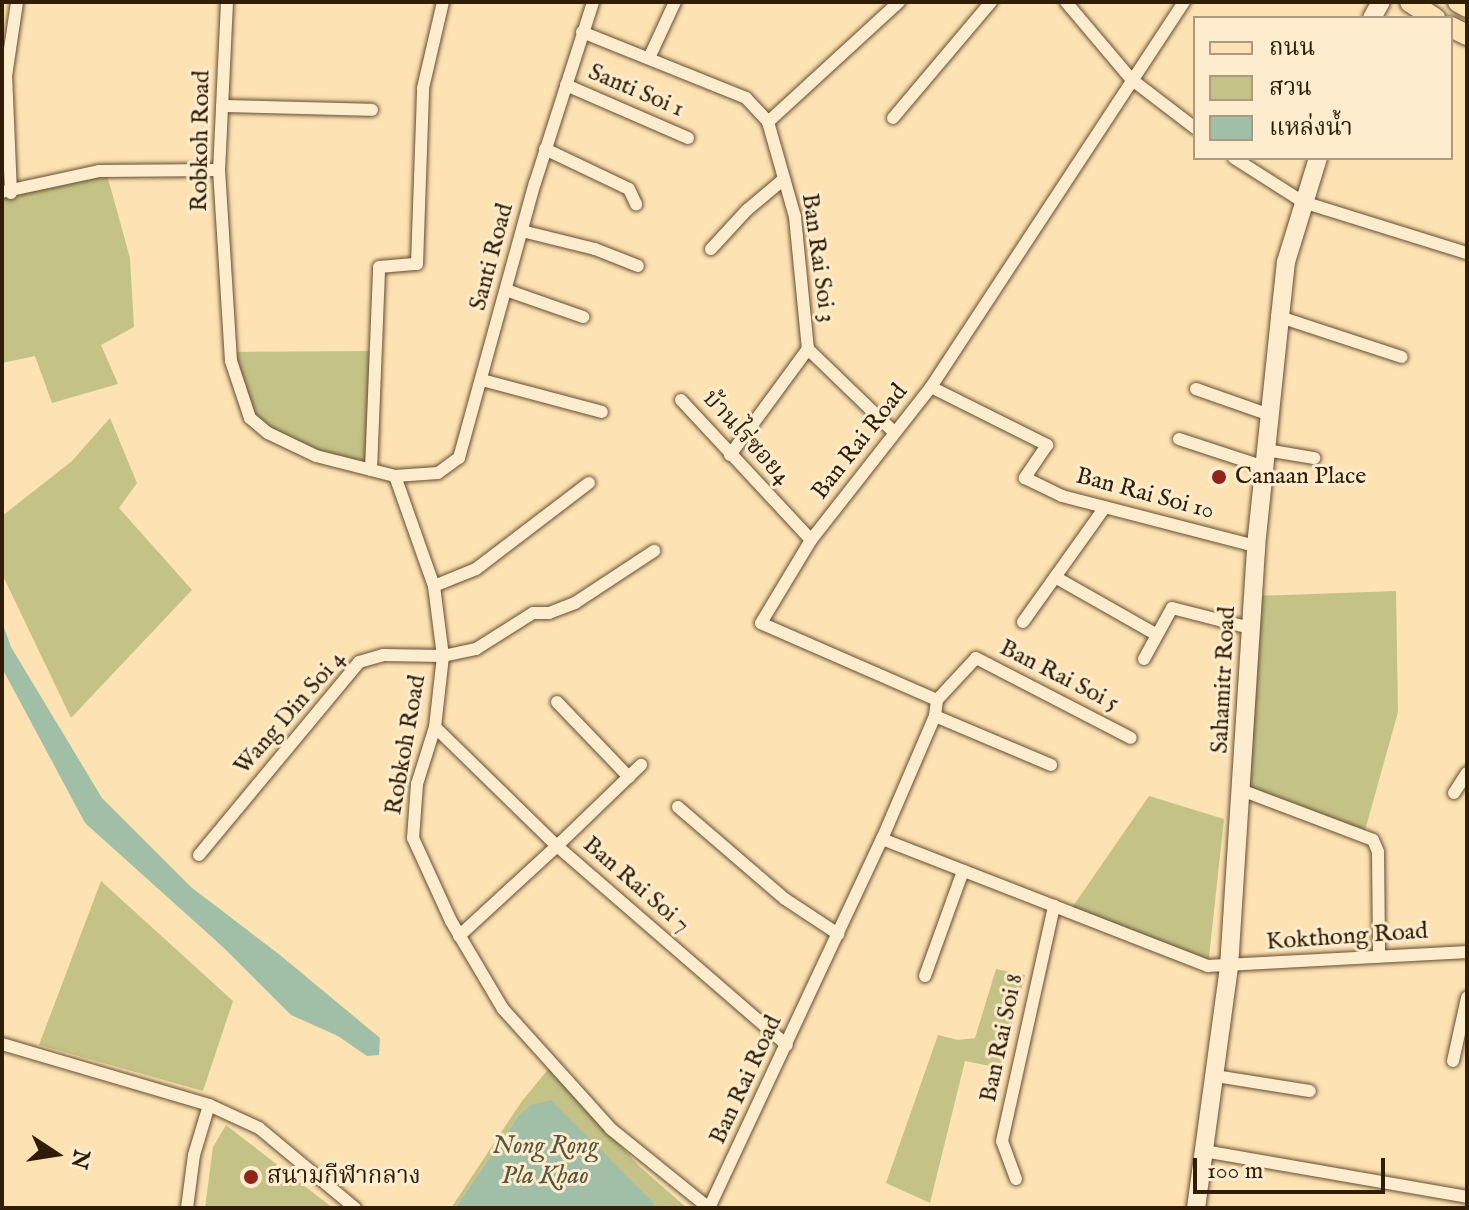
<!DOCTYPE html>
<html>
<head>
<meta charset="utf-8">
<style>
  body { margin:0 }
  #map { position:relative; width:1469px; height:1210px; overflow:hidden; background:#fde2b3; font-family:"IM FELL English","Noto Serif Thai",serif }
  div>[style] { position:absolute }
  [style*='--x'] { left:calc(var(--x)*1px); top:calc(var(--y)*1px); width:calc(var(--w)*1px); rotate:calc(var(--a)*1deg) }
  .green>* { inset:0; background:#c5c288 }
  .water>* { inset:0; background:#a1bfa6 }
  .roads { filter:drop-shadow(0 0 2px #644e31) drop-shadow(0 0 2px #644e31) }
  .street>* { height:12px; margin:-6px; padding:0 6px; transform-origin:6px; border-radius:6px; background:#feecce }
  .secondary>* { height:18px; margin:-9px; padding:0 9px; transform-origin:9px; border-radius:9px; background:#feecce }
  .primary>* { height:20px; margin:-10px; padding:0 10px; transform-origin:10px; border-radius:10px; background:#fde2b3 }
  .dots>* { width:22px; height:22px; translate:-50% -50%; box-sizing:border-box; border:4px solid #feecce; border-radius:50% }
  span { translate:-50% -50%; white-space:nowrap; text-align:center; line-height:1.15; -webkit-text-stroke:6px #feecce; paint-order:stroke }
  .street-label { font-size:24px; color:#311c06 }
  .poi-label { font-size:24px; color:#311c06 }
  .left { translate:0 -50%; text-align:left }
  .water-label { font-size:26px; color:#58553e; font-style:italic }
  .frame { position:absolute; inset:0; border:4px solid #311c06; pointer-events:none }
  .legend { position:absolute; left:1193px; top:16px; width:260px; height:144px; box-sizing:border-box; background:#feecce; border:2px solid #ac997e; margin:0; padding:10px 14px; list-style:none; font-size:24px; color:#311c06 }
  .legend li { display:flex; align-items:center; gap:16px; height:40px }
  .legend b { width:40px; border:2px solid #ac997e }
  .north { position:absolute; left:16px; top:1114px; width:80px; height:80px; -webkit-text-stroke:6px #feecce; paint-order:stroke; rotate:102deg; font-size:22px; font-weight:700; line-height:32px; text-align:center; color:#311c06 }
  .north::after { content:''; display:block; margin:auto; width:28px; height:36px; background:#311c06; clip-path:polygon(50% 0,100% 100%,50% 72%,0 100%) }
  .scale { position:absolute; left:1193px; top:1158px; width:192px; height:36px; box-sizing:border-box; border:4px solid #311c06; border-top:0; padding-left:10px; font-size:24px; line-height:28px; white-space:nowrap; color:#311c06; -webkit-text-stroke:6px #feecce; paint-order:stroke }
</style>
</head>
<body>
<div id="map">
  <div class="green">
    <i style="clip-path:polygon(106px 171px,130px 258px,134px 327px,101px 345px,118px 384px,52px 403px,35px 356px,2px 363px,2px 195px)"></i>
    <i style="clip-path:polygon(375px 351px,371px 470px,316px 456px,250px 418px,231px 352px)"></i>
    <i style="clip-path:polygon(110px 418px,137px 483px,119px 508px,192px 590px,71px 718px,2px 574px,2px 516px,72px 461px)"></i>
    <i style="clip-path:polygon(1396px 591px,1398px 712px,1364px 834px,1241px 790px,1253px 596px)"></i>
    <i style="clip-path:polygon(1149px 796px,1224px 819px,1208px 966px,1069px 912px)"></i>
    <i style="clip-path:polygon(101px 881px,233px 1001px,203px 1091px,39px 1045px)"></i>
    <i style="clip-path:polygon(996px 969px,1025px 975px,1000px 1068px,965px 1061px,930px 1203px,886px 1183px,938px 1035px,958px 1040px,975px 1038px)"></i>
    <i style="clip-path:polygon(550px 1067px,639px 1166px,687px 1208px,659px 1208px,550px 1101px,519px 1115px,455px 1208px,451px 1208px,522px 1101px)"></i>
    <i style="clip-path:polygon(226px 1125px,333px 1208px,205px 1208px,213px 1147px)"></i>
  </div>
  <div class="water">
    <i style="clip-path:polygon(2px 622px,11px 647px,102px 798px,191px 887px,280px 955px,380px 1038px,379px 1055px,367px 1056px,338px 1036px,291px 1015px,224px 948px,85px 823px,2px 668px)"></i>
    <i style="clip-path:polygon(551px 1100px,659px 1208px,455px 1208px,519px 1115px,531px 1105px)"></i>
  </div>
  <div class="roads">
    <div class="street">
      <i style="--x:227;--y:2;--w:168;--a:92.7"></i>
      <i style="--x:219;--y:170;--w:191;--a:86.4"></i>
      <i style="--x:231;--y:361;--w:60;--a:71.6"></i>
      <i style="--x:250;--y:418;--w:23;--a:40"></i>
      <i style="--x:268;--y:433;--w:53;--a:25.6"></i>
      <i style="--x:316;--y:456;--w:81;--a:14.2"></i>
      <i style="--x:395;--y:476;--w:117;--a:70.5"></i>
      <i style="--x:434;--y:586;--w:71;--a:82.7"></i>
      <i style="--x:443;--y:656;--w:71;--a:96.4"></i>
      <i style="--x:435;--y:727;--w:60;--a:107.5"></i>
      <i style="--x:417;--y:784;--w:54;--a:94.2"></i>
      <i style="--x:413;--y:838;--w:91;--a:65.4"></i>
      <i style="--x:451;--y:921;--w:102;--a:59.4"></i>
      <i style="--x:503;--y:1009;--w:161;--a:48"></i>
      <i style="--x:611;--y:1129;--w:126;--a:38.9"></i>
      <i style="--x:1066;--y:2;--w:101;--a:49.8"></i>
      <i style="--x:1131;--y:79;--w:81;--a:37.4"></i>
      <i style="--x:582;--y:32;--w:177;--a:21.9"></i>
      <i style="--x:746;--y:98;--w:33;--a:47"></i>
      <i style="--x:768;--y:122;--w:99;--a:74.1"></i>
      <i style="--x:795;--y:217;--w:133;--a:84.4"></i>
      <i style="--x:808;--y:349;--w:120;--a:44"></i>
      <i style="--x:649;--y:58;--w:62;--a:-65.1"></i>
      <i style="--x:566;--y:85;--w:133;--a:23.5"></i>
      <i style="--x:222;--y:106;--w:150;--a:1.5"></i>
      <i style="--x:893;--y:118;--w:152;--a:-49.8"></i>
      <i style="--x:768;--y:122;--w:178;--a:-42.5"></i>
      <i style="--x:545;--y:149;--w:93;--a:25.5"></i>
      <i style="--x:629;--y:189;--w:17;--a:65"></i>
      <i style="--x:1234;--y:158;--w:82;--a:32.5"></i>
      <i style="--x:1303;--y:202;--w:172;--a:17.3"></i>
      <i style="--x:2;--y:192;--w:99;--a:-12.2"></i>
      <i style="--x:99;--y:171;--w:120;--a:-0.5"></i>
      <i style="--x:11;--y:193;--w:117;--a:-92.4"></i>
      <i style="--x:6;--y:76;--w:75;--a:-81.5"></i>
      <i style="--x:522;--y:231;--w:75;--a:13.9"></i>
      <i style="--x:595;--y:249;--w:46;--a:21.6"></i>
      <i style="--x:711;--y:249;--w:53;--a:-47.3"></i>
      <i style="--x:747;--y:210;--w:48;--a:-40"></i>
      <i style="--x:506;--y:290;--w:82;--a:19.3"></i>
      <i style="--x:1280;--y:317;--w:128;--a:18.2"></i>
      <i style="--x:482;--y:380;--w:124;--a:14.9"></i>
      <i style="--x:931;--y:387;--w:130;--a:26.6"></i>
      <i style="--x:1047;--y:445;--w:40;--a:124"></i>
      <i style="--x:1025;--y:478;--w:41;--a:25.9"></i>
      <i style="--x:1062;--y:496;--w:200;--a:14.5"></i>
      <i style="--x:1196;--y:389;--w:78;--a:19.4"></i>
      <i style="--x:681;--y:400;--w:191;--a:47.1"></i>
      <i style="--x:1179;--y:439;--w:89;--a:18.2"></i>
      <i style="--x:1266;--y:450;--w:49;--a:9.5"></i>
      <i style="--x:730;--y:455;--w:132;--a:-53.7"></i>
      <i style="--x:371;--y:470;--w:203;--a:-87.7"></i>
      <i style="--x:379;--y:267;--w:38;--a:-5"></i>
      <i style="--x:417;--y:264;--w:176;--a:-88"></i>
      <i style="--x:423;--y:88;--w:88;--a:-76.9"></i>
      <i style="--x:395;--y:476;--w:43;--a:-4"></i>
      <i style="--x:438;--y:473;--w:26;--a:-36"></i>
      <i style="--x:459;--y:458;--w:285;--a:-74.6"></i>
      <i style="--x:535;--y:183;--w:190;--a:-72.2"></i>
      <i style="--x:1055;--y:577;--w:117;--a:29.6"></i>
      <i style="--x:434;--y:586;--w:45;--a:-22"></i>
      <i style="--x:476;--y:569;--w:142;--a:-37.3"></i>
      <i style="--x:1023;--y:622;--w:141;--a:-54.5"></i>
      <i style="--x:1144;--y:659;--w:58;--a:-61.2"></i>
      <i style="--x:1172;--y:608;--w:81;--a:14.4"></i>
      <i style="--x:937;--y:700;--w:57;--a:-47.1"></i>
      <i style="--x:976;--y:658;--w:174;--a:27.3"></i>
      <i style="--x:557;--y:702;--w:104;--a:46.2"></i>
      <i style="--x:935;--y:716;--w:126;--a:22.9"></i>
      <i style="--x:435;--y:727;--w:170;--a:44.3"></i>
      <i style="--x:557;--y:846;--w:117;--a:-44"></i>
      <i style="--x:1241;--y:790;--w:141;--a:20.7"></i>
      <i style="--x:1373;--y:840;--w:13;--a:67"></i>
      <i style="--x:1378;--y:852;--w:104;--a:89.4"></i>
      <i style="--x:1454;--y:793;--w:24;--a:-57"></i>
      <i style="--x:678;--y:807;--w:141;--a:40.7"></i>
      <i style="--x:785;--y:899;--w:64;--a:33.4"></i>
      <i style="--x:882;--y:839;--w:350;--a:21.3"></i>
      <i style="--x:1208;--y:966;--w:259;--a:-3.1"></i>
      <i style="--x:199;--y:855;--w:251;--a:-50.3"></i>
      <i style="--x:359;--y:662;--w:25;--a:-16"></i>
      <i style="--x:383;--y:655;--w:60;--a:1"></i>
      <i style="--x:443;--y:656;--w:34;--a:-12"></i>
      <i style="--x:476;--y:649;--w:67;--a:-32.3"></i>
      <i style="--x:533;--y:613;--w:16;--a:0"></i>
      <i style="--x:549;--y:613;--w:28;--a:-21"></i>
      <i style="--x:575;--y:603;--w:95;--a:-33.4"></i>
      <i style="--x:459;--y:936;--w:133;--a:-42.6"></i>
      <i style="--x:557;--y:846;--w:304;--a:40.9"></i>
      <i style="--x:925;--y:976;--w:112;--a:-70.1"></i>
      <i style="--x:2;--y:1044;--w:216;--a:16.4"></i>
      <i style="--x:209;--y:1105;--w:55;--a:24.7"></i>
      <i style="--x:259;--y:1128;--w:125;--a:39.8"></i>
      <i style="--x:1453;--y:1061;--w:65;--a:-77.5"></i>
      <i style="--x:1216;--y:1076;--w:95;--a:9.1"></i>
      <i style="--x:1204;--y:1151;--w:267;--a:9.9"></i>
      <i style="--x:1016;--y:1179;--w:40;--a:-110.2"></i>
      <i style="--x:1002;--y:1141;--w:241;--a:-77.5"></i>
      <i style="--x:187;--y:1208;--w:53;--a:-82.5"></i>
      <i style="--x:194;--y:1155;--w:52;--a:-73.3"></i>
      <i style="--x:709;--y:1208;--w:408;--a:-64.9"></i>
      <i style="--x:882;--y:839;--w:134;--a:-66.7"></i>
      <i style="--x:935;--y:716;--w:16;--a:-83"></i>
      <i style="--x:937;--y:700;--w:192;--a:-156.4"></i>
      <i style="--x:761;--y:623;--w:97;--a:-58.9"></i>
      <i style="--x:811;--y:540;--w:194;--a:-51.9"></i>
      <i style="--x:931;--y:387;--w:461;--a:-56.7"></i>
    </div>
    <div class="secondary">
      <i style="--x:1372;--y:18;--w:18;--a:-61"></i>
      <i style="--x:1196;--y:1208;--w:243;--a:-82.2"></i>
      <i style="--x:1229;--y:967;--w:422;--a:-86.3"></i>
      <i style="--x:1256;--y:546;--w:230;--a:-84"></i>
      <i style="--x:1280;--y:317;--w:55;--a:-83.8"></i>
      <i style="--x:1286;--y:262;--w:109;--a:-72.9"></i>
    </div>
    <div class="primary">
      <i style="--x:1410;--y:2;--w:30;--a:33"></i>
      <i style="--x:1458;--y:2;--w:10;--a:29"></i>
      <i style="--x:1451;--y:27;--w:18;--a:27"></i>
    </div>
  </div>
  <div class="dots">
    <i style="left:1219px;top:477px;background:#8f2418"></i>
    <i style="left:251px;top:1177px;background:#8f2418"></i>
  </div>
  <div class="street-label">
    <span style="left:636px;top:91px;rotate:23deg">Santi Soi 1</span>
    <span style="left:201px;top:141px;rotate:-89deg">Robkoh Road</span>
    <span style="left:492px;top:257px;rotate:-75deg">Santi Road</span>
    <span style="left:818px;top:258px;rotate:82deg">Ban Rai Soi 3</span>
    <span style="left:746px;top:438px;rotate:48deg">บ้านไร่ซอย4</span>
    <span style="left:860px;top:442px;rotate:-52deg">Ban Rai Road</span>
    <span style="left:1145px;top:494px;rotate:15deg">Ban Rai Soi 10</span>
    <span style="left:1059px;top:676px;rotate:27deg">Ban Rai Soi 5</span>
    <span style="left:1224px;top:680px;rotate:-87deg">Sahamitr Road</span>
    <span style="left:290px;top:713px;rotate:-49deg">Wang Din Soi 4</span>
    <span style="left:406px;top:745px;rotate:-80deg">Robkoh Road</span>
    <span style="left:636px;top:885px;rotate:41deg">Ban Rai Soi 7</span>
    <span style="left:1347px;top:937px;rotate:-4deg">Kokthong Road</span>
    <span style="left:1002px;top:1038px;rotate:-78deg">Ban Rai Soi 8</span>
    <span style="left:746px;top:1080px;rotate:-65deg">Ban Rai Road</span>
  </div>
  <div class="poi-label">
    <span class="left" style="left:1235px;top:477px">Canaan Place</span>
    <span class="left" style="left:267px;top:1177px">สนามกีฬากลาง</span>
  </div>
  <div class="water-label">
    <span style="left:545px;top:1161px">Nong Rong<br>Pla Khao</span>
  </div>
  <div class="frame"></div>
  <ul class="legend">
  <li><b style="height:10px;background:#fde2b3"></b>ถนน</li>
  <li><b style="height:22px;background:#c5c288"></b>สวน</li>
  <li><b style="height:22px;background:#a1bfa6"></b>แหล่งน้ำ</li>
  </ul>
  <div class="north">N</div>
  <div class="scale">100 m</div>
</div>
</body>
</html>
